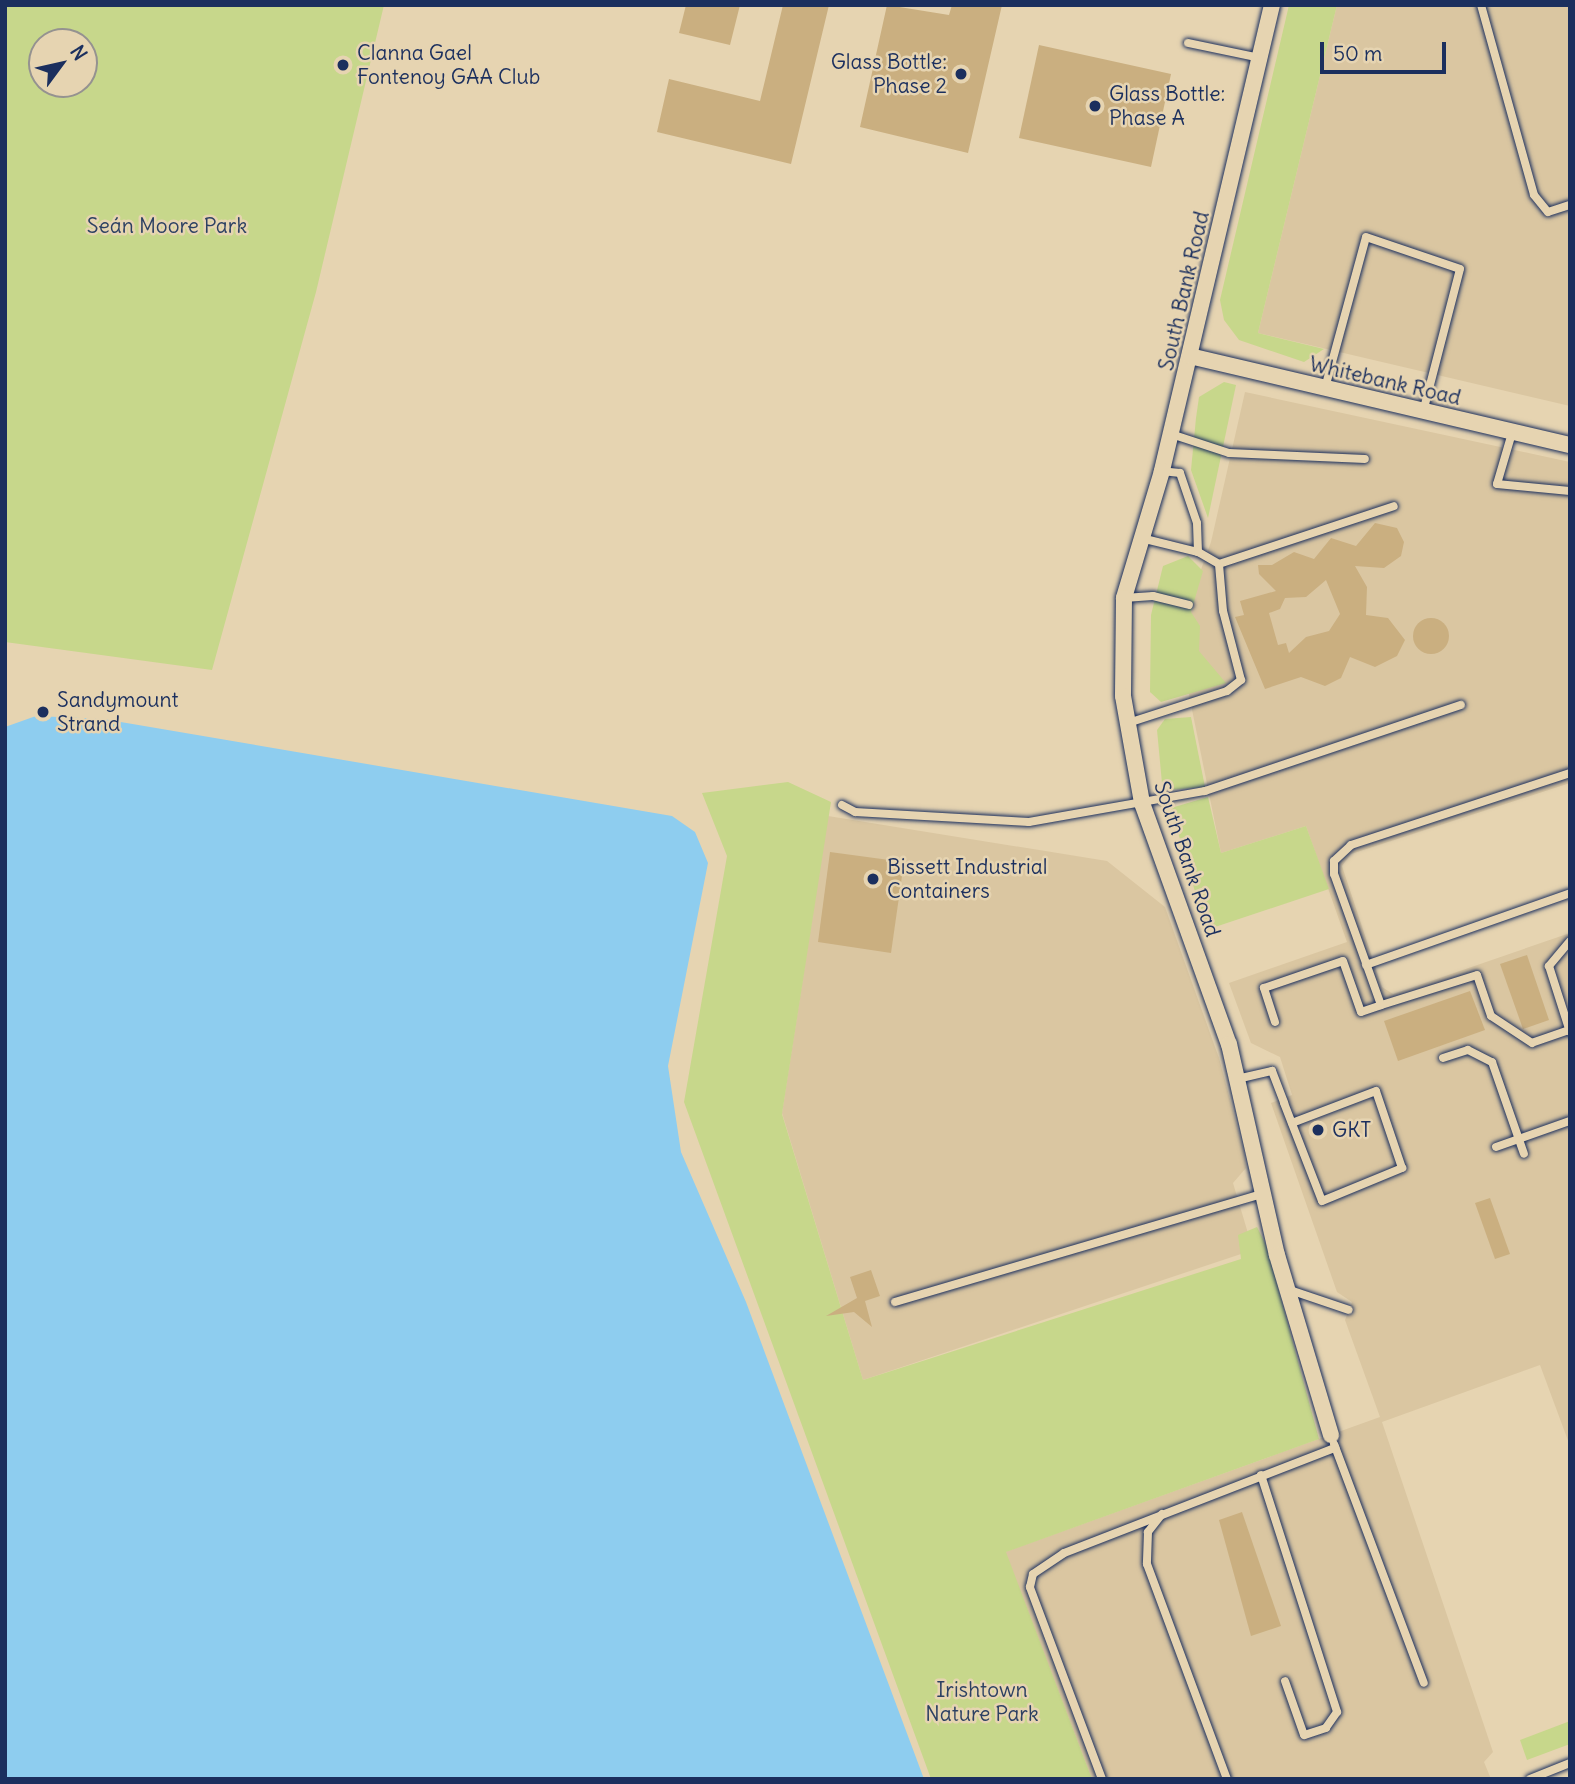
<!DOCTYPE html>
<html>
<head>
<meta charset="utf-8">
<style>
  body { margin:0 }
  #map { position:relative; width:1575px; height:1784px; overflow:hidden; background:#e6d4b1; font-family:Delius,sans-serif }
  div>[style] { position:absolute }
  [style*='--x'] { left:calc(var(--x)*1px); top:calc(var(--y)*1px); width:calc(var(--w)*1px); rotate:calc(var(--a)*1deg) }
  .built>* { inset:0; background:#dac6a1 }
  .green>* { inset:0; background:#c7d78b }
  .water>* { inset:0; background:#8ecdef }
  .building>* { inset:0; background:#caaf80 }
  .round { border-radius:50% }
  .roads { filter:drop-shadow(0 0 2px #1b2f5e) drop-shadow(0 0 2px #1b2f5e) }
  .lane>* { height:8px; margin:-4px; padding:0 4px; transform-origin:4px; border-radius:4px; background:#e6d4b1 }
  .street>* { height:16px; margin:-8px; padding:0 8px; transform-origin:8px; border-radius:8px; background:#e6d4b1 }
  .dots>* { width:19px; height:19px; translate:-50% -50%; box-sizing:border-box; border:4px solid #e6d4b1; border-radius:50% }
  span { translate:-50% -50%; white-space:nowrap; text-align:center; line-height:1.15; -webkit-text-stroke:5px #e6d4b1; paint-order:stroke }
  .poi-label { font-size:21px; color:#1b2f5e }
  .left { translate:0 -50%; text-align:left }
  .right { translate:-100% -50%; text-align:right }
  .park-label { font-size:21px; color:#2c4062 }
  .street-label { font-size:21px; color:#1b2f5e }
  .frame { position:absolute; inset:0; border:7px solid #1b2f5e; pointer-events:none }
  .north { position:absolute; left:28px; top:28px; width:70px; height:70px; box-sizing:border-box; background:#e6d4b1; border:2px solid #959290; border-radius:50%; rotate:57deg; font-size:19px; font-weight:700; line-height:28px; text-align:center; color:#1b2f5e }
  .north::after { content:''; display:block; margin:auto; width:24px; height:32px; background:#1b2f5e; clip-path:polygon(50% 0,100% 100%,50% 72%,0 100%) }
  .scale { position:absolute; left:1320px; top:42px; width:126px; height:32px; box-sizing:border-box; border:4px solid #1b2f5e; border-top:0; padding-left:9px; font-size:21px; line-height:24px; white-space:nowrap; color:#1b2f5e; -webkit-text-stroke:5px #e6d4b1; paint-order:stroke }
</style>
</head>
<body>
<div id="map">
  <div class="built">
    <i style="clip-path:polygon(1337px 5px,1570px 5px,1570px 406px,1258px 333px)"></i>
    <i style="clip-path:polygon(1245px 392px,1570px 462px,1570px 783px,1351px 854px,1342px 866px,1382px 987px,1393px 994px,1570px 933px,1570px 1446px,1540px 1365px,1382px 1422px,1493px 1752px,1484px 1762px,1491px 1779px,1092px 1779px,1005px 1552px,1380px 1417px,1345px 1320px,1352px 1302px,1337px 1292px,1271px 1103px,1292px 1095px,1280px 1057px,1251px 1043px,1229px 983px,1347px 942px,1306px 826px,1221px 853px,1183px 665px,1195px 586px,1211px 542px)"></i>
    <i style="clip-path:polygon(828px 816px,1107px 861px,1165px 907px,1219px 1058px,1244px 1152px,1246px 1168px,1233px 1183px,1253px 1250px,863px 1380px,782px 1113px)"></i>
  </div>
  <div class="green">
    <i style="clip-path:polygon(evenodd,5px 5px,384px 5px,316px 292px,212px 670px,5px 642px,5px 5px,42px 42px,84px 42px,84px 84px,42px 84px,42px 42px)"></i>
    <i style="clip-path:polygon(1289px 5px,1337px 5px,1258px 333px,1324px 349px,1304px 362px,1239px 340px,1224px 320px,1220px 300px)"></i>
    <i style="clip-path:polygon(1224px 382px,1236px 385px,1208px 518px,1191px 470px,1196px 418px,1199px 397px)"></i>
    <i style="clip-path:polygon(1188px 556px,1203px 571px,1191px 612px,1200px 626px,1199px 651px,1226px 683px,1161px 702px,1150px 692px,1151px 615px,1163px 566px)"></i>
    <i style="clip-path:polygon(1191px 717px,1205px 787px,1169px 790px,1162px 783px,1157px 730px,1165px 719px)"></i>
    <i style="clip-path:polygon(788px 782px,831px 802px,782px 1114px,863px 1380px,1241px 1259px,1238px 1235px,1257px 1227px,1267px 1247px,1319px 1439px,1006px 1552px,1092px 1779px,931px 1779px,684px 1102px,727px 856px,702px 793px)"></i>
    <i style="clip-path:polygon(1208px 797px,1221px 853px,1306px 826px,1329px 889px,1206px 930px,1171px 808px)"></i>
    <i style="clip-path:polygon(1570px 1721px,1570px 1744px,1527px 1760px,1520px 1740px)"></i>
  </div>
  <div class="water">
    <i style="clip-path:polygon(36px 716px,103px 719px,672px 816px,695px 832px,708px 863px,668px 1066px,681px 1152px,746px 1302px,924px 1779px,5px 1779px,5px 727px)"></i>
  </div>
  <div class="building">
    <i style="clip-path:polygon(686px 5px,740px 5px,730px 45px,679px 33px)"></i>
    <i style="clip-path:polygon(783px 5px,829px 5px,791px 164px,657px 132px,669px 79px,760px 101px)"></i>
    <i style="clip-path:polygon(887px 5px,949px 15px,952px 5px,1002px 5px,968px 153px,860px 127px)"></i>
    <i style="clip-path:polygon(1039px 45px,1171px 74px,1151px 167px,1019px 138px)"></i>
    <i style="clip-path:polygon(evenodd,1375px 523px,1397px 528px,1404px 542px,1401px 556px,1384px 568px,1355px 566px,1367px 587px,1366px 615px,1388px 618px,1405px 640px,1397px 656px,1375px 667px,1350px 657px,1341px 678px,1325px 686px,1301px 677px,1265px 689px,1235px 617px,1244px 615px,1240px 601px,1276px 591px,1259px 574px,1258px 565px,1272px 565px,1294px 552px,1314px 559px,1331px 538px,1356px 546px,1375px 523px,1326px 580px,1340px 614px,1329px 631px,1306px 637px,1289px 653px,1286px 643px,1278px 645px,1269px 613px,1280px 609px,1285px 598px,1306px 597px,1326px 580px)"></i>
    <i class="round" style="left:1413px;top:618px;width:36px;height:36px"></i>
    <i style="clip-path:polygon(830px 852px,904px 862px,891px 953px,818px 942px)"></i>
    <i style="clip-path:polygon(1527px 955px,1549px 1020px,1523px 1029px,1500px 964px)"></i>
    <i style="clip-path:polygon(1470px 991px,1485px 1030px,1398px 1061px,1384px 1021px)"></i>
    <i style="clip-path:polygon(1490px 1198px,1510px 1254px,1495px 1259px,1475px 1203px)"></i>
    <i style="clip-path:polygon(871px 1270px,880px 1296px,865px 1301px,872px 1327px,854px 1312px,826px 1316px,857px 1298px,850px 1277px)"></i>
    <i style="clip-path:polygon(1242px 1512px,1281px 1626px,1251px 1636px,1219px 1520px)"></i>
  </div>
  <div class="roads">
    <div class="lane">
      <i style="--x:1481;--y:5;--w:197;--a:74.4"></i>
      <i style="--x:1534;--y:195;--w:22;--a:51"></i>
      <i style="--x:1548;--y:212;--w:23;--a:-18"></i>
      <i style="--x:1188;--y:43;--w:74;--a:11.8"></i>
      <i style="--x:1325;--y:388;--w:156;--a:-74.8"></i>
      <i style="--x:1366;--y:237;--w:99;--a:18.8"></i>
      <i style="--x:1460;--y:269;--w:148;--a:104.5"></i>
      <i style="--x:1512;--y:433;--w:53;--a:106.4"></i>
      <i style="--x:1497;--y:484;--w:73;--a:5.5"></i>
      <i style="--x:1171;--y:434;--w:61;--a:18.1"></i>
      <i style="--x:1229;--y:453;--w:136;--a:2.5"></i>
      <i style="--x:1141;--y:538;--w:59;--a:13.8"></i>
      <i style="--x:1198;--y:552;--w:29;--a:-92"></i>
      <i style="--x:1197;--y:523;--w:53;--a:-108.8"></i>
      <i style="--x:1180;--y:473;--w:18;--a:-174"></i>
      <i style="--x:1219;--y:564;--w:184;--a:-18.3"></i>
      <i style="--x:1124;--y:598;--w:29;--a:-4"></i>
      <i style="--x:1153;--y:596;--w:37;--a:14"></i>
      <i style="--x:1128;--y:723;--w:104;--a:-17.9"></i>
      <i style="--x:1227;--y:691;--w:18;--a:-38"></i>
      <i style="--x:1241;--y:680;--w:71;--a:-104.6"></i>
      <i style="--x:1223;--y:611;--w:47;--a:-94.9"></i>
      <i style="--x:1219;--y:564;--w:24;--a:-150"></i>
      <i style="--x:842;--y:805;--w:15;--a:28"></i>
      <i style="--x:855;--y:812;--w:174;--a:3.3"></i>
      <i style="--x:1029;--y:822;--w:179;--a:-10"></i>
      <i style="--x:1205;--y:791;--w:270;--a:-18.6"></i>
      <i style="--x:1570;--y:941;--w:33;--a:130"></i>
      <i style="--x:1549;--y:966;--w:69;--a:72.3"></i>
      <i style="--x:1366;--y:965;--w:216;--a:-19.4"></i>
      <i style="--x:1275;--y:1022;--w:36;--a:-108"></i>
      <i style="--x:1264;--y:988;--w:83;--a:-18.9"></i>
      <i style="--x:1343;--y:961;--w:54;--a:70.6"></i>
      <i style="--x:1361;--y:1012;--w:21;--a:-19"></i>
      <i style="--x:1569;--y:1030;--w:39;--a:161"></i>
      <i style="--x:1532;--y:1043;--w:49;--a:-146.6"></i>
      <i style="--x:1491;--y:1016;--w:43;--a:-108.9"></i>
      <i style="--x:1477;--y:975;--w:101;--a:162.6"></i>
      <i style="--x:1381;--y:1005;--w:139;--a:-109.7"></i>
      <i style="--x:1334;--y:874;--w:13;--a:-90"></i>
      <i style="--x:1334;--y:861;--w:23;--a:-43"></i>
      <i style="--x:1351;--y:845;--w:231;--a:-18.2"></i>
      <i style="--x:1443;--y:1058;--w:26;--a:-18"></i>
      <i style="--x:1468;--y:1050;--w:27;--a:27"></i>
      <i style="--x:1492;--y:1062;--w:97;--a:70.8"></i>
      <i style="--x:1237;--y:1079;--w:36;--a:-13"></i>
      <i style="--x:1272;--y:1071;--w:34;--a:69"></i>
      <i style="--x:1284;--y:1103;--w:105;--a:68.8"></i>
      <i style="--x:1322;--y:1201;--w:87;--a:-22.4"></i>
      <i style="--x:1402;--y:1168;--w:81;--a:-108.7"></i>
      <i style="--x:1376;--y:1091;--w:90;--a:159.1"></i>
      <i style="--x:1496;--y:1147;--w:78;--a:-19.4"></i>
      <i style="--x:1287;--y:1289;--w:65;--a:18.7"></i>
      <i style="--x:895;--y:1302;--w:384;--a:-16.4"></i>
      <i style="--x:1334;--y:1444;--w:255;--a:69.4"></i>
      <i style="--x:1261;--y:1475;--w:249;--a:72.2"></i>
      <i style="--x:1337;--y:1712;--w:19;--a:125"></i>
      <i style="--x:1326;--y:1728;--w:23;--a:162"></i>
      <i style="--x:1304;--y:1735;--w:57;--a:-109.4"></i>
      <i style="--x:1162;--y:1514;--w:23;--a:128"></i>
      <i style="--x:1148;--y:1532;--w:32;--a:92"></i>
      <i style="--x:1147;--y:1564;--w:229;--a:69.6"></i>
      <i style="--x:1102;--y:1779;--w:205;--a:-110.6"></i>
      <i style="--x:1030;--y:1587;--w:13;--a:-77"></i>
      <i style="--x:1033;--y:1574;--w:37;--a:-34"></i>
      <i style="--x:1064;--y:1553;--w:291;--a:-21.2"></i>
      <i style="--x:1530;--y:1779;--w:43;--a:-21.8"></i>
    </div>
    <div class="street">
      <i style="--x:1272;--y:5;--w:479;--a:103.3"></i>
      <i style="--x:1162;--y:471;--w:133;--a:106.7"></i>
      <i style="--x:1124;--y:598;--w:98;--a:90.6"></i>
      <i style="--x:1123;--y:696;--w:109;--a:79.9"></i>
      <i style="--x:1142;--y:803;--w:256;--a:70.2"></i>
      <i style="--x:1229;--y:1044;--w:216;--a:77.2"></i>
      <i style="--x:1277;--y:1255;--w:188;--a:73.3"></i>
      <i style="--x:1190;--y:356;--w:390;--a:13.2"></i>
    </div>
  </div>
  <div class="dots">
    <i style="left:343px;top:65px;background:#1b2f5e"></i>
    <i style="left:961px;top:74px;background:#1b2f5e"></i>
    <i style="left:1095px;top:106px;background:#1b2f5e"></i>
    <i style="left:43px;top:712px;background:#1b2f5e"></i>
    <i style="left:873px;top:879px;background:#1b2f5e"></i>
    <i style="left:1318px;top:1130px;background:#1b2f5e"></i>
  </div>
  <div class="poi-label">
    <span class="left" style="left:357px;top:65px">Clanna Gael<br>Fontenoy GAA Club</span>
    <span class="right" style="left:947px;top:74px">Glass Bottle:<br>Phase 2</span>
    <span class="left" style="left:1109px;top:106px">Glass Bottle:<br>Phase A</span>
    <span class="left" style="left:57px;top:712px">Sandymount<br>Strand</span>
    <span class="left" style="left:887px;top:879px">Bissett Industrial<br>Containers</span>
    <span class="left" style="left:1332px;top:1130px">GKT</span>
  </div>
  <div class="park-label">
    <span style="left:167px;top:226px">Seán Moore Park</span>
    <span style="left:982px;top:1702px">Irishtown<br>Nature Park</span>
  </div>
  <div class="street-label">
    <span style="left:1184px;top:291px;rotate:-77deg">South Bank Road</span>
    <span style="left:1385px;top:381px;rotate:13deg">Whitebank Road</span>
    <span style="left:1187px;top:859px;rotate:71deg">South Bank Road</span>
  </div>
  <div class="frame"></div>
  <div class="north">N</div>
  <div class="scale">50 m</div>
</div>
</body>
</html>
